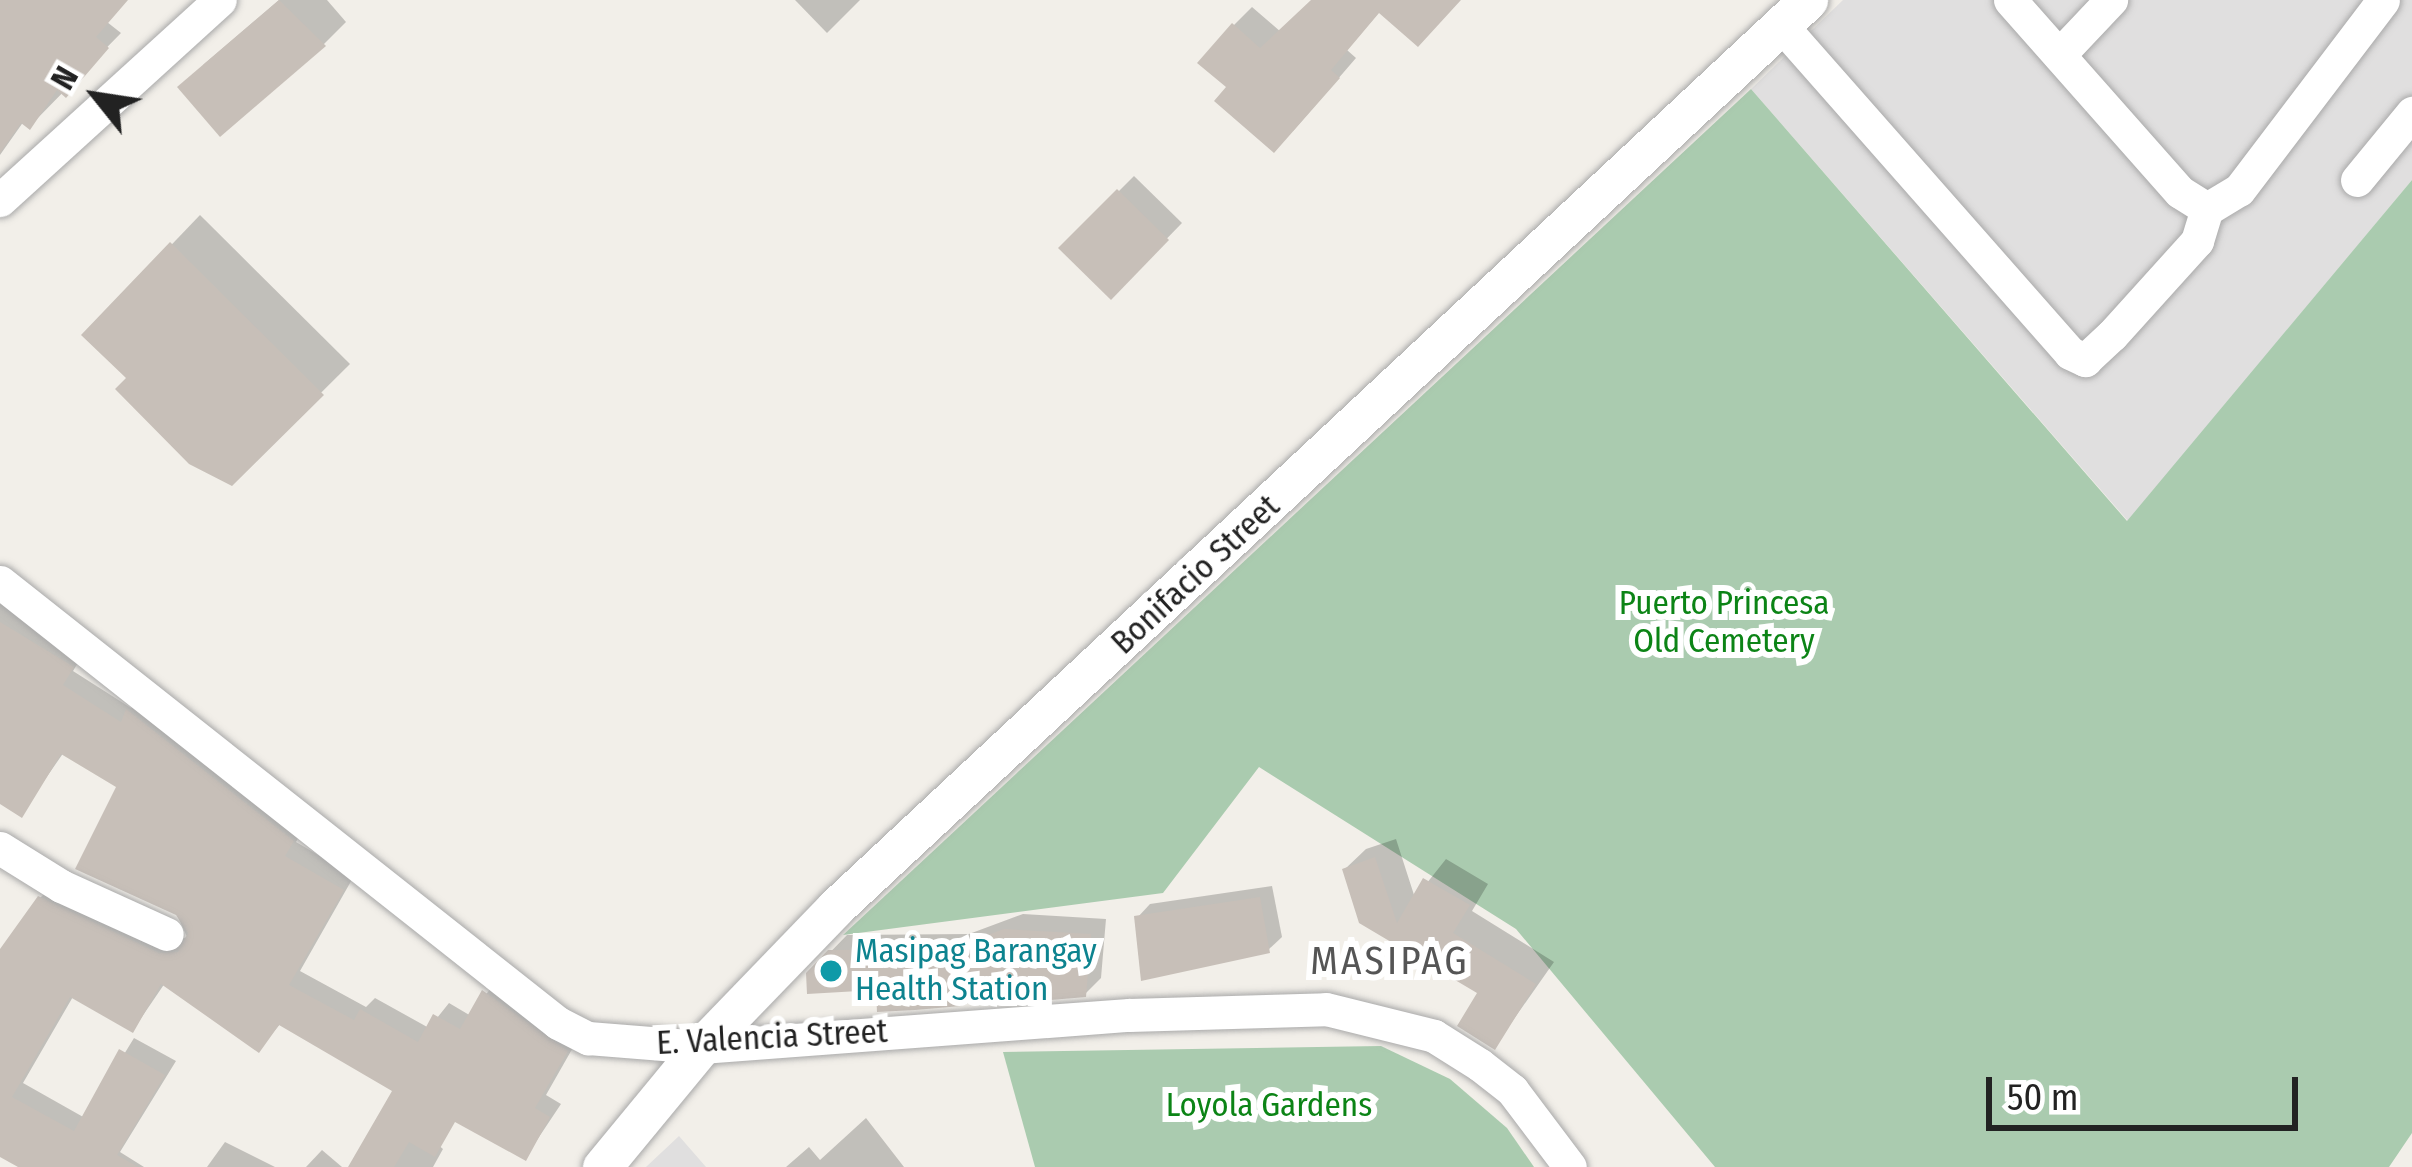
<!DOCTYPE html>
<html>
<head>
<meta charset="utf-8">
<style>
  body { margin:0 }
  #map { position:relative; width:2412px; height:1167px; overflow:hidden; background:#f2efe9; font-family:"Fira Sans Condensed",sans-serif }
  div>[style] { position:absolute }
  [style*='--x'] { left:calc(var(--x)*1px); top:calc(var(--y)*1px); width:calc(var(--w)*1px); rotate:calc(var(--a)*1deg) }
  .residential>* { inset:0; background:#e0dfdf }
  .cemetery>* { inset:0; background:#aacbaf }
  .shadow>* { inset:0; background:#0003 }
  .building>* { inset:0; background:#c7bfb8 }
  .roads { filter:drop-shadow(0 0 3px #a9a9a9) drop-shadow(0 0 3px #a9a9a9) }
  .minor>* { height:33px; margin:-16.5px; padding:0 16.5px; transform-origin:16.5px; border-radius:16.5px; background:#fff }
  .tertiary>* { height:39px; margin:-19.5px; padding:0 19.5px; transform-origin:19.5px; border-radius:19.5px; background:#fff }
  .dots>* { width:33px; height:33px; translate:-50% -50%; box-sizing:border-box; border:6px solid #fff; border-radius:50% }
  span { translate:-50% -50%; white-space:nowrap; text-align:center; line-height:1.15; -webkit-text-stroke:12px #fff; paint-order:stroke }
  .street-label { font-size:33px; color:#222 }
  .park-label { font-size:33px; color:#0c8416 }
  .culture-label { font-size:33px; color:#0d838f }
  .left { translate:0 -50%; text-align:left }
  .quarter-label { font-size:39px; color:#555; letter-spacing:3px }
  .north { position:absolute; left:36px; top:36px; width:120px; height:120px; -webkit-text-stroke:9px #fff; paint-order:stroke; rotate:300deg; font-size:33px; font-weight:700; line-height:48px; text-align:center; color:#222 }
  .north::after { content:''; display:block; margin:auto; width:42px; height:54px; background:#222; clip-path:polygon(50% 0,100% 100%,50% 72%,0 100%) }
  .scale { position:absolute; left:1986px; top:1077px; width:312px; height:54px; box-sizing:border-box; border:6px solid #222; border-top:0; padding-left:15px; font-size:36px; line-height:42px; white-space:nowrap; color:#222; -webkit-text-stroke:9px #fff; paint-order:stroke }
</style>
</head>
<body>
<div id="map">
  <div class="residential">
    <i style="clip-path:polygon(1843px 0,2412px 0,2412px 180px,2128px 521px,1751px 89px)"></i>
    <i style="clip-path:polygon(679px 1136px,706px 1167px,646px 1167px)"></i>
  </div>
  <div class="cemetery">
    <i style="clip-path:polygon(1751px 89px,2127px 521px,2412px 180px,2412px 1133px,2389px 1167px,1715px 1167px,1516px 929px,1259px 767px,1163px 893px,843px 935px)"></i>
    <i style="clip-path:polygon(1381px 1046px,1450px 1079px,1507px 1128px,1534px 1167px,1035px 1167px,1003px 1052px)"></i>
  </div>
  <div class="shadow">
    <i style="clip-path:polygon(0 0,126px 0,107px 22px,121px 33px,30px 126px,24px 121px,0 155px)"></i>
    <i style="clip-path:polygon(279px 0,327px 0,346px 22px,324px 44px,203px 65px)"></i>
    <i style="clip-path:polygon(795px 0,860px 0,827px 33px)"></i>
    <i style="clip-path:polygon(1312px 0,1459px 0,1381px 10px,1347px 50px,1356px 58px,1293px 131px,1230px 87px,1234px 25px,1252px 7px,1281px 32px)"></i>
    <i style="clip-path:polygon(1134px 176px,1182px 223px,1111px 296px,1062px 248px)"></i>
    <i style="clip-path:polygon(200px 215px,350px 364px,231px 482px,85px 335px)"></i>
    <i style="clip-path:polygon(0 589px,84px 653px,73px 671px,131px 708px,141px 698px,304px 827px,296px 842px,354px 876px,300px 971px,366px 1007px,375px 998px,429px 1028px,449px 1003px,471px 1016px,497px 979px,579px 1037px,546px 1095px,561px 1104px,525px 1158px,281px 1023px,259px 1049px,165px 983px,133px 1030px,74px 995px,23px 1083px,85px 1118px,134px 1038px,176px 1061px,120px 1152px,144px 1167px,25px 1167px,0 1150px,0 954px,40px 898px,53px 885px,173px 942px,187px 937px,120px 786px,64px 752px,21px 814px,0 801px)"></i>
    <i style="clip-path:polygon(1396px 839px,1415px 898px,1446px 859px,1488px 884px,1472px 911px,1554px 962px,1495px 1046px,1481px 992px,1361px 921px,1345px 869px,1366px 849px)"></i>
    <i style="clip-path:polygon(1272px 886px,1282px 937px,1268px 950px,1137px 918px,1150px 904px)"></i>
    <i style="clip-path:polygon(1023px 914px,1106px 919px,1101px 978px,1085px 994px,1044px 973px,879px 986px,809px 974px,847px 935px,969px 934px)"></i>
    <i style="clip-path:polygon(391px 1106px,443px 1149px,433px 1167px,351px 1167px)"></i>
    <i style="clip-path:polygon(866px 1118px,904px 1167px,786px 1167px,809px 1147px,820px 1160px)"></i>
    <i style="clip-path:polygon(225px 1142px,275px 1167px,207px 1167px)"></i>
    <i style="clip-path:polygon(322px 1150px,342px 1167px,306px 1167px)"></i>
  </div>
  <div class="building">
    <i style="clip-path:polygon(0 0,128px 0,96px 37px,109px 48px,66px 98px,57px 90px,30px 130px,21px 123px,0 153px)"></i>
    <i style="clip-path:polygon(279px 0,326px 46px,220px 137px,177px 87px)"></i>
    <i style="clip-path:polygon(1311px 0,1461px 0,1418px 47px,1379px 13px,1331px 70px,1340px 78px,1274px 153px,1214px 101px,1226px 87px,1197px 63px,1232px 23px,1260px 48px)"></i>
    <i style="clip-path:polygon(1117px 189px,1169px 240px,1111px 300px,1058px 248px)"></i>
    <i style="clip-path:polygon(170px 242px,324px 395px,232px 486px,189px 464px,115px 389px,126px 378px,81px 335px)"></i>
    <i style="clip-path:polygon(0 622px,74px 667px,63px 685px,121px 722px,126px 709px,294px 841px,285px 856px,344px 890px,289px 985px,354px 1020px,360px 1009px,418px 1042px,433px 1014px,460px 1029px,482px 990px,568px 1051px,535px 1108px,550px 1117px,526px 1161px,455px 1122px,435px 1157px,409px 1142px,394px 1167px,348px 1167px,392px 1091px,279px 1025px,259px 1053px,161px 984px,133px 1033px,70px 997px,12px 1097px,74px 1131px,119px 1049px,165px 1075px,117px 1155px,138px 1167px,18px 1167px,0 1157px,0 949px,38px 896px,159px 953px,178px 952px,188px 933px,176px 915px,75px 869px,116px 787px,61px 754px,22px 818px,0 804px)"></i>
    <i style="clip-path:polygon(1375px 857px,1397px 923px,1423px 878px,1470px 905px,1453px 933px,1536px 984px,1495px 1050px,1457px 1026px,1477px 993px,1359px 923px,1342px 869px)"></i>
    <i style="clip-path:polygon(1260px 897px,1270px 953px,1141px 981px,1134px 916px)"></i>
    <i style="clip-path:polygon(1004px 929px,1091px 934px,1086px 997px,1039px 1001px,1041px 977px,961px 1006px,915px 1010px,877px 1012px,876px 990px,807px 994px,806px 973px,828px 950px,950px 949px)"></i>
  </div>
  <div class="roads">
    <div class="minor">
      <i style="--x:2010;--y:0;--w:256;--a:48.5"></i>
      <i style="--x:2180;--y:192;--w:32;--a:32"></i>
      <i style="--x:2207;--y:209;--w:37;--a:-31"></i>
      <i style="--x:2239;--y:190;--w:238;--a:-52.8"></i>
      <i style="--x:1781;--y:25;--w:437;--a:48.6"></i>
      <i style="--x:2070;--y:353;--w:17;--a:25"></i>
      <i style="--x:2085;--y:360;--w:37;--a:-43"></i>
      <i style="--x:2112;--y:335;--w:127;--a:-47.9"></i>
      <i style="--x:2197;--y:241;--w:34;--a:-73"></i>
      <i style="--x:2059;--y:55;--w:76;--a:-46.6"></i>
      <i style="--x:2357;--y:180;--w:87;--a:-50.6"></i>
      <i style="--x:0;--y:200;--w:297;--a:-42.3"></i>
      <i style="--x:0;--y:582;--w:711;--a:38.32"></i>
      <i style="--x:558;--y:1023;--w:34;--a:27"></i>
      <i style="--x:588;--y:1038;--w:113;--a:4.6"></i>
      <i style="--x:701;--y:1047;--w:429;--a:-4.3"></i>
      <i style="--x:1129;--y:1015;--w:197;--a:-1.7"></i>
      <i style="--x:1326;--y:1009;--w:111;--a:14"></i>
      <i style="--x:1434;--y:1036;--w:54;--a:32.2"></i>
      <i style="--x:1480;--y:1065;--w:41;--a:38"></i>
      <i style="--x:1512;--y:1090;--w:96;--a:53"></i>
      <i style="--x:0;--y:848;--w:72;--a:31.9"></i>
      <i style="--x:61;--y:886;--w:116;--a:24.4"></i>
    </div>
    <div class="tertiary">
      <i style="--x:602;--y:1167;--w:156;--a:-50.5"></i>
      <i style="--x:701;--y:1047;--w:193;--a:-46"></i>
      <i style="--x:835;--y:908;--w:1331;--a:-43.02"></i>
    </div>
  </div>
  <div class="dots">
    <i style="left:831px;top:971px;background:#0f9aa8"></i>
  </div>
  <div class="street-label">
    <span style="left:1196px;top:575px;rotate:-43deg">Bonifacio Street</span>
    <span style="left:772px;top:1038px;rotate:-3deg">E. Valencia Street</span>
  </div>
  <div class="park-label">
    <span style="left:1724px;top:623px">Puerto Princesa<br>Old Cemetery</span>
    <span style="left:1269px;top:1106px">Loyola Gardens</span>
  </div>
  <div class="culture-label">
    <span class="left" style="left:855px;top:971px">Masipag Barangay<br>Health Station</span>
  </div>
  <div class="quarter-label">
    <span style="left:1390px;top:961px">MASIPAG</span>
  </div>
  <div class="north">N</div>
  <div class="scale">50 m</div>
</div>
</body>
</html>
